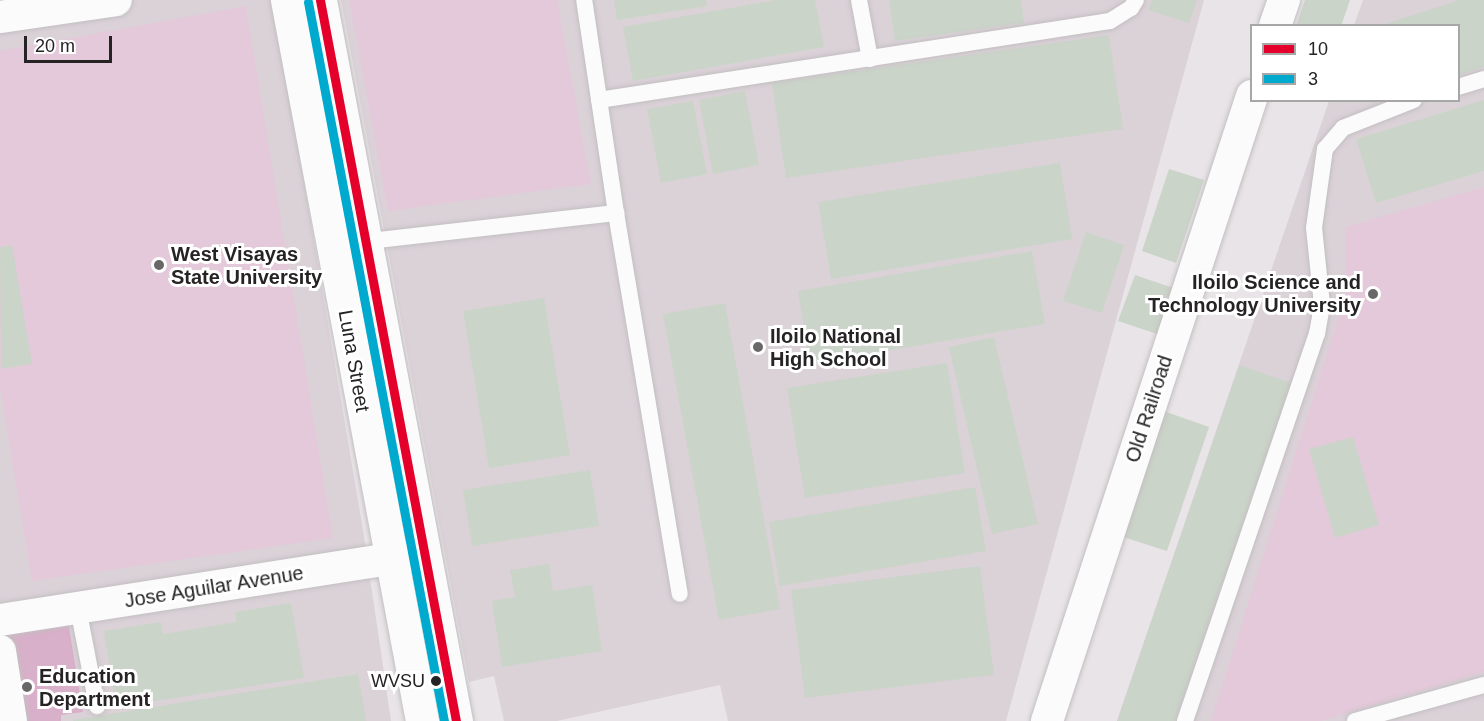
<!DOCTYPE html>
<html>
<head>
<meta charset="utf-8">
<style>
  body { margin:0 }
  #map { position:relative; width:1484px; height:721px; overflow:hidden; background:#e9e4e7; font-family:Arial,sans-serif }
  div>[style] { position:absolute }
  [style*='--x'] { left:calc(var(--x)*1px); top:calc(var(--y)*1px); width:calc(var(--w)*1px); rotate:calc(var(--a)*1deg) }
  .built>* { inset:0; background:#dbd2d8 }
  .green>* { inset:0; background:#e3c9d9 }
  .forest>* { inset:0; background:#d8b0c9 }
  .building>* { inset:0; background:#cbd4c9 }
  .roads { filter:drop-shadow(0 0 2px #c2bfc1) drop-shadow(0 0 2px #c2bfc1) }
  .lane>* { height:16px; margin:-8px; padding:0 8px; transform-origin:8px; border-radius:8px; background:#fcfbfb }
  .street>* { height:32px; margin:-16px; padding:0 16px; transform-origin:16px; border-radius:16px; background:#fcfbfb }
  .primary>* { height:33px; margin:-16.5px; padding:0 16.5px; transform-origin:16.5px; border-radius:16.5px; background:#fcfbfb }
  .bus-1>* { height:9px; margin:-4.5px; padding:0 4.5px; transform-origin:4.5px; border-radius:4.5px; background:#e4002b }
  .bus-2>* { height:9px; margin:-4.5px; padding:0 4.5px; transform-origin:4.5px; border-radius:4.5px; background:#00a9ce }
  .dots>* { width:16px; height:16px; translate:-50% -50%; box-sizing:border-box; border:3px solid #fff; border-radius:50% }
  span { translate:-50% -50%; white-space:nowrap; text-align:center; line-height:1.15; -webkit-text-stroke:6px #fff; paint-order:stroke }
  .bus-label { font-size:18px; color:#252324 }
  .right { translate:-100% -50%; text-align:right }
  .poi-label { font-size:20px; color:#252324; font-weight:700 }
  .left { translate:0 -50%; text-align:left }
  .street-label { font-size:20px; color:#252324 }
  .legend { position:absolute; left:1250px; top:24px; width:210px; height:78px; box-sizing:border-box; background:#fff; border:2px solid #a8a7a7; margin:0; padding:8px 10px; list-style:none; font-size:18px; color:#252324 }
  .legend li { display:flex; align-items:center; gap:12px; height:30px }
  .legend b { width:30px; border:2px solid #a8a7a7 }
  .scale { position:absolute; left:24px; top:36px; width:88px; height:27px; box-sizing:border-box; border:3px solid #252324; border-top:0; padding-left:8px; font-size:18px; line-height:21px; white-space:nowrap; color:#252324; -webkit-text-stroke:4px #fff; paint-order:stroke }
</style>
</head>
<body>
<div id="map">
  <div class="built">
    <i style="clip-path:polygon(0 0,273px 0,363px 530px,391px 721px,0 721px)"></i>
    <i style="clip-path:polygon(341px 0,1204px 0,1006px 721px,728px 721px,720px 685px,557px 721px,504px 721px,494px 676px,469px 682px)"></i>
    <i style="clip-path:polygon(1363px 0,1484px 0,1484px 721px,1117px 721px,1329px 101px,1458px 100px,1458px 26px,1354px 25px)"></i>
  </div>
  <div class="green">
    <i style="clip-path:polygon(349px 0,557px 0,591px 184px,388px 211px)"></i>
    <i style="clip-path:polygon(246px 6px,333px 538px,32px 581px,0 387px,0 51px)"></i>
    <i style="clip-path:polygon(1484px 187px,1484px 672px,1321px 721px,1211px 721px,1345px 296px,1345px 227px)"></i>
  </div>
  <div class="forest">
    <i style="clip-path:polygon(68px 621px,83px 712px,61px 715px,61px 721px,20px 721px,4px 631px)"></i>
  </div>
  <div class="building">
    <i style="clip-path:polygon(614px 0,706px 0,707px 6px,617px 20px)"></i>
    <i style="clip-path:polygon(776px 0,815px 0,824px 47px,633px 81px,623px 27px)"></i>
    <i style="clip-path:polygon(889px 0,1021px 0,1024px 23px,895px 41px)"></i>
    <i style="clip-path:polygon(1152px 0,1197px 0,1189px 23px,1148px 10px)"></i>
    <i style="clip-path:polygon(1305px 0,1350px 0,1341px 26px,1296px 26px)"></i>
    <i style="clip-path:polygon(1459px 0,1484px 0,1484px 67px,1458px 75px,1458px 26px,1379px 26px)"></i>
    <i style="clip-path:polygon(1109px 35px,1123px 129px,786px 178px,772px 83px)"></i>
    <i style="clip-path:polygon(745px 91px,759px 165px,713px 174px,699px 100px)"></i>
    <i style="clip-path:polygon(1484px 100px,1484px 171px,1376px 203px,1356px 139px)"></i>
    <i style="clip-path:polygon(693px 101px,707px 174px,661px 183px,647px 109px)"></i>
    <i style="clip-path:polygon(1060px 163px,1072px 239px,831px 279px,818px 202px)"></i>
    <i style="clip-path:polygon(1169px 169px,1204px 180px,1176px 263px,1142px 251px)"></i>
    <i style="clip-path:polygon(1086px 232px,1124px 245px,1102px 313px,1063px 301px)"></i>
    <i style="clip-path:polygon(12px 245px,32px 364px,1px 369px,0 247px)"></i>
    <i style="clip-path:polygon(1032px 251px,1045px 324px,810px 364px,798px 291px)"></i>
    <i style="clip-path:polygon(1135px 275px,1185px 292px,1169px 338px,1118px 321px)"></i>
    <i style="clip-path:polygon(544px 298px,570px 455px,489px 468px,463px 311px)"></i>
    <i style="clip-path:polygon(725px 303px,780px 609px,719px 620px,663px 314px)"></i>
    <i style="clip-path:polygon(994px 337px,1038px 524px,992px 534px,949px 347px)"></i>
    <i style="clip-path:polygon(947px 363px,965px 473px,805px 498px,787px 388px)"></i>
    <i style="clip-path:polygon(1239px 365px,1291px 383px,1175px 721px,1117px 721px)"></i>
    <i style="clip-path:polygon(1158px 409px,1209px 427px,1167px 551px,1117px 535px)"></i>
    <i style="clip-path:polygon(1353px 437px,1379px 525px,1335px 538px,1309px 449px)"></i>
    <i style="clip-path:polygon(590px 470px,599px 526px,472px 546px,463px 490px)"></i>
    <i style="clip-path:polygon(975px 487px,986px 551px,780px 586px,769px 522px)"></i>
    <i style="clip-path:polygon(549px 564px,553px 591px,592px 585px,602px 651px,502px 667px,492px 601px,515px 597px,510px 570px)"></i>
    <i style="clip-path:polygon(980px 566px,994px 675px,805px 698px,791px 590px)"></i>
    <i style="clip-path:polygon(291px 603px,304px 678px,116px 707px,104px 631px,161px 622px,163px 634px,237px 622px,235px 612px)"></i>
    <i style="clip-path:polygon(358px 674px,366px 721px,73px 721px,73px 720px)"></i>
  </div>
  <div class="roads">
    <div class="lane">
      <i style="--x:859;--y:0;--w:60;--a:79.4"></i>
      <i style="--x:1458;--y:87;--w:27;--a:-17"></i>
      <i style="--x:599;--y:100;--w:517;--a:-8.79"></i>
      <i style="--x:1110;--y:21;--w:25;--a:-32"></i>
      <i style="--x:1131;--y:8;--w:9;--a:-58"></i>
      <i style="--x:616;--y:213;--w:386;--a:80.5"></i>
      <i style="--x:361;--y:242;--w:257;--a:-6.5"></i>
      <i style="--x:616;--y:213;--w:215;--a:-98.5"></i>
      <i style="--x:78;--y:608;--w:100;--a:79"></i>
      <i style="--x:1185;--y:721;--w:409;--a:-71.2"></i>
      <i style="--x:1317;--y:334;--w:29;--a:-80"></i>
      <i style="--x:1322;--y:305;--w:77;--a:-95.9"></i>
      <i style="--x:1314;--y:228;--w:80;--a:-82.1"></i>
      <i style="--x:1325;--y:149;--w:28;--a:-49"></i>
      <i style="--x:1343;--y:128;--w:76;--a:-21.5"></i>
      <i style="--x:1355;--y:721;--w:134;--a:-15.6"></i>
    </div>
    <div class="street">
      <i style="--x:0;--y:17;--w:117;--a:-8.3"></i>
      <i style="--x:1275;--y:26;--w:28;--a:-71"></i>
      <i style="--x:0;--y:620;--w:422;--a:-8.9"></i>
      <i style="--x:0;--y:651;--w:71;--a:81.1"></i>
      <i style="--x:1047;--y:721;--w:658;--a:-71.84"></i>
    </div>
    <div class="primary">
      <i style="--x:287;--y:0;--w:734;--a:79.39"></i>
      <i style="--x:320;--y:0;--w:734;--a:79.32"></i>
    </div>
  </div>
  <div class="bus-1">
    <i style="--x:320;--y:0;--w:734;--a:79.32"></i>
  </div>
  <div class="bus-2">
    <i style="--x:308;--y:2;--w:732;--a:79.29"></i>
  </div>
  <div class="dots">
    <i style="left:159px;top:265px;background:#6a6768"></i>
    <i style="left:1373px;top:294px;background:#6a6768"></i>
    <i style="left:758px;top:347px;background:#6a6768"></i>
    <i style="left:436px;top:681px;background:#252324"></i>
    <i style="left:27px;top:687px;background:#6a6768"></i>
  </div>
  <div class="bus-label">
    <span class="right" style="left:425px;top:681px">WVSU</span>
  </div>
  <div class="poi-label">
    <span class="left" style="left:171px;top:266px">West Visayas<br>State University</span>
    <span class="right" style="left:1361px;top:294px">Iloilo Science and<br>Technology University</span>
    <span class="left" style="left:770px;top:348px">Iloilo National<br>High School</span>
    <span class="left" style="left:39px;top:688px">Education<br>Department</span>
  </div>
  <div class="street-label">
    <span style="left:354px;top:361px;rotate:80deg">Luna Street</span>
    <span style="left:1149px;top:409px;rotate:-72deg">Old Railroad</span>
    <span style="left:214px;top:587px;rotate:-9deg">Jose Aguilar Avenue</span>
  </div>
  <ul class="legend">
  <li><b style="height:8px;background:#e4002b"></b>10</li>
  <li><b style="height:8px;background:#00a9ce"></b>3</li>
  </ul>
  <div class="scale">20 m</div>
</div>
</body>
</html>
